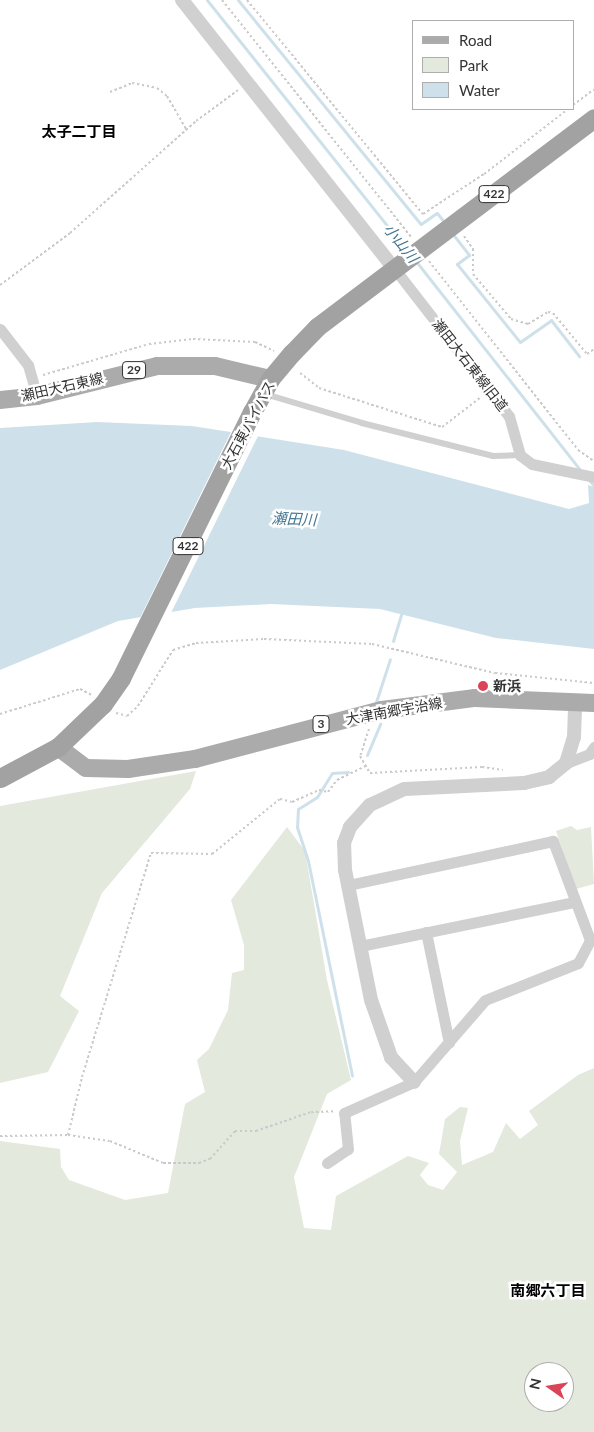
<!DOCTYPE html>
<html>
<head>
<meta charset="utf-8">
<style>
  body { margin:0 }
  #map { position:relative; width:594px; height:1432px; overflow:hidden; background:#fff; font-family:Lato,"Noto Sans JP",sans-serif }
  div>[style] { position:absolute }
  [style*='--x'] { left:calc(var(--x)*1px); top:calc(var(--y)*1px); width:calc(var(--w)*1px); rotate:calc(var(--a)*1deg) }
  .green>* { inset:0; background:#e3e9dd }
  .water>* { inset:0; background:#cee1ea }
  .pier>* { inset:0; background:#fff }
  .stream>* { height:3px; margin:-1.5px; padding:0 1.5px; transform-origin:1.5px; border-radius:1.5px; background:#cee1ea }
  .path>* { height:2px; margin-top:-1px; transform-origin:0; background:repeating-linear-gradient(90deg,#cacaca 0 2.5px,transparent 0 5px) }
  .service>* { height:5.5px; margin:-2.75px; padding:0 2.75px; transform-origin:2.75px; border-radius:2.75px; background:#d0d0d0 }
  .minor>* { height:11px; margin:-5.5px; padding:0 5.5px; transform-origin:5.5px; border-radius:5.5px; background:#d0d0d0 }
  .tertiary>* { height:14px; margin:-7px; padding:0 7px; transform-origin:7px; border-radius:7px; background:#d0d0d0 }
  .primary>* { height:18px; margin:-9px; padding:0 9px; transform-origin:9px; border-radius:9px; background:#ababab }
  .trunk>* { height:19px; margin:-9.5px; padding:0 9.5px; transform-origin:9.5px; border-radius:9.5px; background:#a2a2a2 }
  .dots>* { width:14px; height:14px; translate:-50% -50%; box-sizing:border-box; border:2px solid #fff; border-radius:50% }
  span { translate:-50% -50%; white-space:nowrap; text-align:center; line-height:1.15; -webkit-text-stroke:5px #fff; paint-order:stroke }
  .shield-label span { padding:1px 4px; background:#fff; border:1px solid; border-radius:4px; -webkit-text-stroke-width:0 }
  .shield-label { font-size:12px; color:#333; font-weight:700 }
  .street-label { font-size:14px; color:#333 }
  .poi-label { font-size:14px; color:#333; font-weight:700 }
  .left { translate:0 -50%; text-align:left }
  .neighbourhood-label { font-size:15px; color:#000; font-weight:700 }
  .water-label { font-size:15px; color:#457791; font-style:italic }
  .legend { position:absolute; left:412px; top:20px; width:162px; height:90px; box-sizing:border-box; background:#fff; border:1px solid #adadad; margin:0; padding:6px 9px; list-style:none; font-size:15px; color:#333 }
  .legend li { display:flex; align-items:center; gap:10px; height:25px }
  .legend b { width:25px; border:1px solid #adadad }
  .north { position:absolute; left:524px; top:1362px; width:50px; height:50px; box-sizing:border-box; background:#fff; border:1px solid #adadad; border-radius:50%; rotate:283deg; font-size:14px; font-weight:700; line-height:20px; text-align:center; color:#333 }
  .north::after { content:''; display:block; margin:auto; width:18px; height:22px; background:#db4456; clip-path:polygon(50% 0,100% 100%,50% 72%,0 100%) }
</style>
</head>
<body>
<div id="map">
  <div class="green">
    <i style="clip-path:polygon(196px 771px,190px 789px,102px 893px,60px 996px,79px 1011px,48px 1072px,0 1083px,0 806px)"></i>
    <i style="clip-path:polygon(571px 826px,577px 830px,591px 827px,594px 884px,576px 889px,556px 831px)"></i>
    <i style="clip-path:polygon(evenodd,287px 827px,305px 851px,327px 980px,351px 1080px,327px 1094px,294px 1177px,304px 1228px,331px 1230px,336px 1196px,408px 1156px,429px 1163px,420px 1175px,428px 1185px,443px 1190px,457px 1172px,439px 1154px,445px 1119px,460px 1107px,468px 1108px,460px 1141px,462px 1165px,493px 1152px,506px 1123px,520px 1139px,538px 1125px,529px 1111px,578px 1075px,594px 1068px,594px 1432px,0 1432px,0 1141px,60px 1149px,61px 1167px,69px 1180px,125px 1200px,168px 1193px,185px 1104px,205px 1092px,197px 1060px,209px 1049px,228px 1010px,232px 973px,244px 970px,244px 945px,231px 900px,287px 827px,534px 1372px,564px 1372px,564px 1402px,534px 1402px,534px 1372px)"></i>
  </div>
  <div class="water">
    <i style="clip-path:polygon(97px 422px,192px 426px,344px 450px,569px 509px,589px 503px,588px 485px,594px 487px,594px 649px,496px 638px,380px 609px,271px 604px,195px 608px,118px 621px,0 670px,0 428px)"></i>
  </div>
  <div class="pier">
    <i style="clip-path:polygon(232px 430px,259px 434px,170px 615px,139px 620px)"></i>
  </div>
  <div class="stream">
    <i style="--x:207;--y:0;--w:322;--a:51.4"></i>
    <i style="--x:238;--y:0;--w:289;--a:50.8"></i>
    <i style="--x:421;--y:224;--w:19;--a:-35"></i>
    <i style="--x:437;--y:213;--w:11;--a:52"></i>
    <i style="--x:452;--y:233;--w:28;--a:52"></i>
    <i style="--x:469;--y:255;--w:15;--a:143"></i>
    <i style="--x:457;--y:264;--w:100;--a:51.1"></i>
    <i style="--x:520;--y:342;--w:38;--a:-35"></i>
    <i style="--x:551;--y:320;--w:46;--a:52.1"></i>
    <i style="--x:415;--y:260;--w:267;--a:51.8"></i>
    <i style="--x:589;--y:480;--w:8;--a:50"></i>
    <i style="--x:393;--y:641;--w:31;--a:-73"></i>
    <i style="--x:375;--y:705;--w:48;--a:-71.9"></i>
    <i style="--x:367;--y:755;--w:34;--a:-67"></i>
    <i style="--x:348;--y:772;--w:16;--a:176"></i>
    <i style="--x:332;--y:773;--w:28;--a:122"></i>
    <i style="--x:317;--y:797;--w:22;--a:148"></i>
    <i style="--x:298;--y:809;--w:18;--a:93"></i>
    <i style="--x:297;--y:827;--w:36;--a:72"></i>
    <i style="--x:308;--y:861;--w:219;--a:78.4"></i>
  </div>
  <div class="path">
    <i style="--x:222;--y:0;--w:303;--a:51.4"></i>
    <i style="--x:247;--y:0;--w:277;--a:50.6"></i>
    <i style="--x:423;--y:214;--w:73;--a:-33.3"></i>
    <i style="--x:484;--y:174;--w:106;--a:-37.7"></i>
    <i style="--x:110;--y:92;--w:24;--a:-22"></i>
    <i style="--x:132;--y:83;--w:25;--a:11"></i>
    <i style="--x:157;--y:88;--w:13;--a:39"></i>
    <i style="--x:167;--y:96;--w:39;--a:60"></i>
    <i style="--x:573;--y:105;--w:26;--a:-37"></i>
    <i style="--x:464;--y:236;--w:16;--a:55"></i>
    <i style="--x:473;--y:249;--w:25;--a:90"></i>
    <i style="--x:473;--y:274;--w:59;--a:49.8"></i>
    <i style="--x:511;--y:319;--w:18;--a:16"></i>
    <i style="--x:528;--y:324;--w:23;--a:-31"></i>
    <i style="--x:548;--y:312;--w:5;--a:11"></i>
    <i style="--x:553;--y:313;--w:53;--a:50.3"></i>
    <i style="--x:587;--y:354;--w:9;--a:-36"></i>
    <i style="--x:429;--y:261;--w:241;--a:51.7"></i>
    <i style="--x:578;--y:450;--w:19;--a:35"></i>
    <i style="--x:0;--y:285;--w:87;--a:-36.6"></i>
    <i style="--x:70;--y:233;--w:169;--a:-41.6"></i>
    <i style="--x:196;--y:121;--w:52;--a:-36.4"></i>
    <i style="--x:300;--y:373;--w:24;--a:38"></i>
    <i style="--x:319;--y:388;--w:129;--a:17.6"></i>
    <i style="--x:442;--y:427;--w:49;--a:-37.6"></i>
    <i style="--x:43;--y:375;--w:110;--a:-16.3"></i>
    <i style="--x:149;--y:344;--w:44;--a:-6.5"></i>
    <i style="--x:193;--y:339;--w:62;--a:2.8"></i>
    <i style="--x:255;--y:342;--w:21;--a:25"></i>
    <i style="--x:116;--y:713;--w:11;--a:15"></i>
    <i style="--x:127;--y:716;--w:15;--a:-42"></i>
    <i style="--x:138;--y:706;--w:66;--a:-58"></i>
    <i style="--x:173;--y:650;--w:24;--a:-17"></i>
    <i style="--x:196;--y:643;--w:68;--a:-3.4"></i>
    <i style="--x:264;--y:639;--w:108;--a:2.7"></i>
    <i style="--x:372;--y:644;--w:126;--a:13.3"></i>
    <i style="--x:495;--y:673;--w:100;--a:5.8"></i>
    <i style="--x:0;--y:714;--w:84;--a:-17.4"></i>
    <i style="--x:80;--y:689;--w:13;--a:27"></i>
    <i style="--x:369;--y:729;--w:28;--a:108"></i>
    <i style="--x:360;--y:756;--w:20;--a:60"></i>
    <i style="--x:370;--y:773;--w:112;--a:-3.1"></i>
    <i style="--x:482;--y:767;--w:21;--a:8"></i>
    <i style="--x:68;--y:1135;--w:60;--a:-76.4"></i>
    <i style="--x:82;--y:1077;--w:234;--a:-72.9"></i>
    <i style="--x:151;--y:853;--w:61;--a:0.9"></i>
    <i style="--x:212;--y:854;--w:87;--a:-39"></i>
    <i style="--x:280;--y:799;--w:12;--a:14"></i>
    <i style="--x:292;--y:802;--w:30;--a:-24"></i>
    <i style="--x:319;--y:790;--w:9;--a:13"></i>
    <i style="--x:328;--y:792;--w:15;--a:-53"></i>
    <i style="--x:337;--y:780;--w:32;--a:-26"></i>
    <i style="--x:0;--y:1136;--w:68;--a:-0.8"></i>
    <i style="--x:68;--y:1135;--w:42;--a:8.1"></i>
    <i style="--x:110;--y:1141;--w:57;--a:22.5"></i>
    <i style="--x:163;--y:1163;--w:36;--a:0"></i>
    <i style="--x:199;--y:1163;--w:12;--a:-20"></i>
    <i style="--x:210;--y:1159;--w:38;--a:-48"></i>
    <i style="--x:235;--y:1131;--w:21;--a:0"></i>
    <i style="--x:256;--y:1131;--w:58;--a:-19.1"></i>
    <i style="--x:311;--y:1112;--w:23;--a:-2"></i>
  </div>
  <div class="service">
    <i style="--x:265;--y:394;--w:101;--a:16.6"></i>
    <i style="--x:362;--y:423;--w:135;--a:14.1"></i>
    <i style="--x:493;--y:456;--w:27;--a:-2"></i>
  </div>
  <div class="minor">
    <i style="--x:394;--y:268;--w:187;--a:52.2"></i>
    <i style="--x:509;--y:416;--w:41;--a:74.2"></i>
    <i style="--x:520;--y:455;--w:15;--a:37"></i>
    <i style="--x:532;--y:464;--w:63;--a:11.8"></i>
    <i style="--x:0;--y:329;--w:46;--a:52.1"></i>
    <i style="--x:28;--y:365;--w:32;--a:74"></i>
    <i style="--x:566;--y:763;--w:25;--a:-21"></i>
    <i style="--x:589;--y:754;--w:9;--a:-54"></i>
    <i style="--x:426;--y:932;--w:113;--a:78.3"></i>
    <i style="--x:360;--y:946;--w:218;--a:-11.6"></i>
    <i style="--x:327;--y:1163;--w:25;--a:-34"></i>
    <i style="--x:348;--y:1149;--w:36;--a:-96"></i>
    <i style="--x:344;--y:1113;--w:77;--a:-23.9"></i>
    <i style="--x:414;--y:1082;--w:108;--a:-49.1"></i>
    <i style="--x:485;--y:1000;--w:100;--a:-21.7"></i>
    <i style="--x:578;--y:963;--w:26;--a:-62"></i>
    <i style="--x:590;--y:940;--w:106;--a:-110.5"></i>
    <i style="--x:553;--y:841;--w:210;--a:167.9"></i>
  </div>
  <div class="tertiary">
    <i style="--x:182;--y:0;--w:342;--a:51.7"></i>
    <i style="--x:414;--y:1082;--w:34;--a:-133"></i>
    <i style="--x:391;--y:1057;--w:60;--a:-109.3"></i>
    <i style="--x:371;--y:1000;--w:133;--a:-101.3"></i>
    <i style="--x:345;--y:870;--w:27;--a:-92"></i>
    <i style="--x:344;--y:843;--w:17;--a:-69"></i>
    <i style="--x:350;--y:827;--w:30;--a:-48"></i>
    <i style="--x:370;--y:805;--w:38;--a:-25"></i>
    <i style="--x:405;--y:789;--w:119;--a:-2.9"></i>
    <i style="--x:524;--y:783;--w:26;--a:-13"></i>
    <i style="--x:549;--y:777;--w:22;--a:-39"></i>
    <i style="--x:566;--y:763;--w:27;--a:-73"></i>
    <i style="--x:574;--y:737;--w:35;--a:-88"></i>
  </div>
  <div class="primary">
    <i style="--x:0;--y:400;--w:37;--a:-6"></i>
    <i style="--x:37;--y:396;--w:124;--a:-14"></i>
    <i style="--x:157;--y:366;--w:58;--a:0"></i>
    <i style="--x:215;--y:366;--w:57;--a:13.3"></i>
    <i style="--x:58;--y:747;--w:35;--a:37"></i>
    <i style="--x:86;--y:768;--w:42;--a:1.4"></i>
    <i style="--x:128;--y:769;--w:68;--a:-8.5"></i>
    <i style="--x:195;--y:759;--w:193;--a:-14.7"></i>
    <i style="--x:382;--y:710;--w:94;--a:-7.4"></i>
    <i style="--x:475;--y:698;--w:119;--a:2.4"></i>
  </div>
  <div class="trunk">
    <i style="--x:0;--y:778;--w:66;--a:-28.1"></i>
    <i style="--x:58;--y:747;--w:62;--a:-43.7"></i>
    <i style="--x:103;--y:704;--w:32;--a:-55"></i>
    <i style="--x:121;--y:678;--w:297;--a:-63.8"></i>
    <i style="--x:252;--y:412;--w:38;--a:-61"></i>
    <i style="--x:270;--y:379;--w:34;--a:-50"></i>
    <i style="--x:292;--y:353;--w:36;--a:-46"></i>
    <i style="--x:317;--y:327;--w:347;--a:-37"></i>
  </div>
  <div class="dots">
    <i style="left:483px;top:686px;background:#db4456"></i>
  </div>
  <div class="shield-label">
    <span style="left:494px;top:194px">422</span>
    <span style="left:134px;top:370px">29</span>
    <span style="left:188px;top:546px">422</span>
    <span style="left:321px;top:724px">3</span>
  </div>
  <div class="street-label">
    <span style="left:470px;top:365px;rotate:52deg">瀬田大石東線旧道</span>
    <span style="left:62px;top:387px;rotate:-13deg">瀬田大石東線</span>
    <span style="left:248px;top:425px;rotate:-62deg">大石東バイパス</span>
    <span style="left:394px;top:711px;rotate:-10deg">大津南郷宇治線</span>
  </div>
  <div class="poi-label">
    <span class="left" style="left:493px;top:686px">新浜</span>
  </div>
  <div class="neighbourhood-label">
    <span style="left:79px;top:132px">太子二丁目</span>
    <span style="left:548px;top:1291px">南郷六丁目</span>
  </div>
  <div class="water-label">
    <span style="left:401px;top:243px;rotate:51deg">小山川</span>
    <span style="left:294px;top:519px;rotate:2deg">瀬田川</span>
  </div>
  <ul class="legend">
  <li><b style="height:6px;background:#ababab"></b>Road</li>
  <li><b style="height:14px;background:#e3e9dd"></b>Park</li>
  <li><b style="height:14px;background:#cee1ea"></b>Water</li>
  </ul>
  <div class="north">N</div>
</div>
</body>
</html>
